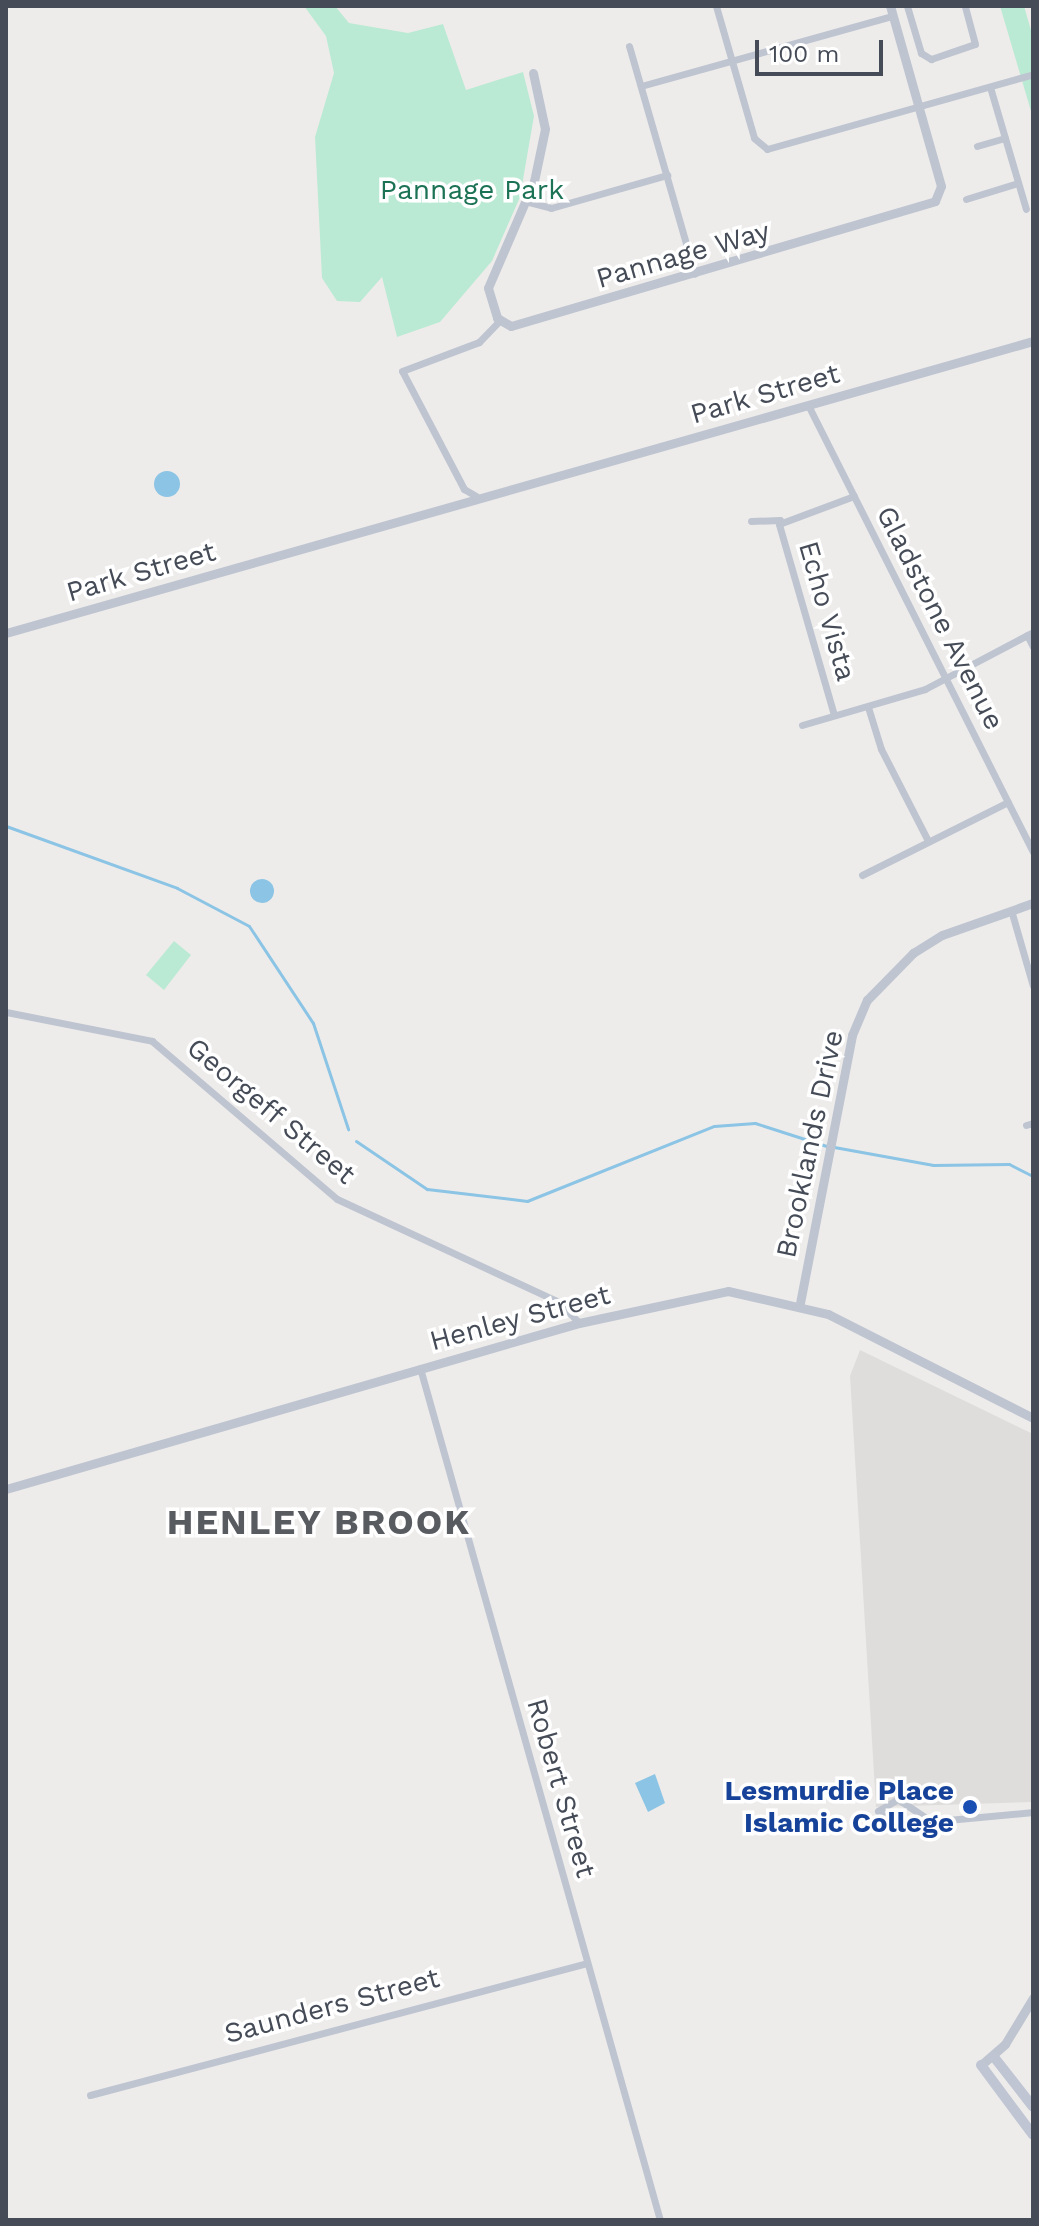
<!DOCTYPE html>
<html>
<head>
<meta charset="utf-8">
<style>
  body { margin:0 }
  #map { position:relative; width:1039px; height:2226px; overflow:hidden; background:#eeeceb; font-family:"Work Sans",sans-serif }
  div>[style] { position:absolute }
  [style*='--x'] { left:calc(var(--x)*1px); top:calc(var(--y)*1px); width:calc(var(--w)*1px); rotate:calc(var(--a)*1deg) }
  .education>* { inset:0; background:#dfdddc }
  .green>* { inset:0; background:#bbead4 }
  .water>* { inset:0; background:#8bc4e4 }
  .round { border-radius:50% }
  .stream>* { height:3px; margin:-1.5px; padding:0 1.5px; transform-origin:1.5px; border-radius:1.5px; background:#8bc4e4 }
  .minor>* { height:7px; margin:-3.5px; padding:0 3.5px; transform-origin:3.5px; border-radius:3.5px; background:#bfc5d0 }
  .tertiary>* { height:9px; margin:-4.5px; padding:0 4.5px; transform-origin:4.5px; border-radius:4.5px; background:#bfc5d0 }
  .secondary>* { height:10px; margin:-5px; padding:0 5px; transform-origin:5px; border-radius:5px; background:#bfc5d3 }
  .dots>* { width:22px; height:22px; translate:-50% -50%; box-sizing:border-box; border:4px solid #fff; border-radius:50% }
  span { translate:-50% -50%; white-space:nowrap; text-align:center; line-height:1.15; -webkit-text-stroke:7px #fff; paint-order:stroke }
  .park-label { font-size:28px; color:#1c7254 }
  .street-label { font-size:28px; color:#454c57 }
  .transit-label { font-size:28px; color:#164399; font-weight:700 }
  .right { translate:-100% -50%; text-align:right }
  .district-label { font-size:36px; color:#585b60; font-weight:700; letter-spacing:2px }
  .frame { position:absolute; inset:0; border:8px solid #454c57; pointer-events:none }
  .scale { position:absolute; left:755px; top:40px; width:128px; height:36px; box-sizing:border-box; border:4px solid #454c57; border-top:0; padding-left:10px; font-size:24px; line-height:28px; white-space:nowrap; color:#454c57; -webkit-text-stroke:6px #fff; paint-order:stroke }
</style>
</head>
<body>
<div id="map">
  <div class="education">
    <i style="clip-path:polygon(860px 1350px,1033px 1434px,1033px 1802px,876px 1807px,850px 1376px)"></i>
  </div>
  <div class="green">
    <i style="clip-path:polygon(304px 6px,335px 6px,349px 23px,408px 33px,443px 24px,466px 90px,523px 72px,534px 116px,520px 197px,492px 261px,440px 322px,397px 337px,382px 277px,360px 302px,337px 301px,322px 278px,315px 137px,334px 73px,326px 36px)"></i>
    <i style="clip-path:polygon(1000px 6px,1024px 6px,1033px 37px,1033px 118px)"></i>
    <i style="clip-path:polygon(174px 941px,191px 955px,164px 990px,146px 975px)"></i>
  </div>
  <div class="water">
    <i class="round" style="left:154px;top:471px;width:26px;height:26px"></i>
    <i class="round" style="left:250px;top:879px;width:24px;height:24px"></i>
    <i style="clip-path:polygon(655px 1774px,665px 1803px,648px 1812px,635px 1783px)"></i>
  </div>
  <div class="stream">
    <i style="--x:6;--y:826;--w:182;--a:19.9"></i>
    <i style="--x:177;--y:888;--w:81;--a:27.8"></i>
    <i style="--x:249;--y:926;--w:116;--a:56.6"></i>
    <i style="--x:313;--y:1023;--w:112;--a:71.7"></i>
    <i style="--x:356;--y:1141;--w:86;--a:34.1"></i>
    <i style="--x:427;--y:1189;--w:101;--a:6.8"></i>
    <i style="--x:527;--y:1201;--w:201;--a:-21.9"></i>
    <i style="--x:714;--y:1126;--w:41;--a:-4.2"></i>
    <i style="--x:755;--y:1123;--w:75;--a:17.9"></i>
    <i style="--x:834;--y:1147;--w:101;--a:10.3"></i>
    <i style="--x:933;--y:1165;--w:76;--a:-0.8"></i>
    <i style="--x:1009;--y:1164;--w:27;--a:27"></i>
  </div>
  <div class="minor">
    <i style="--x:716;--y:6;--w:137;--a:73.9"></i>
    <i style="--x:754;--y:138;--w:17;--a:40"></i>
    <i style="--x:767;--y:149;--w:276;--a:-15.7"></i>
    <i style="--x:907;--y:6;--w:49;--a:73.4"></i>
    <i style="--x:921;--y:53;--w:12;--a:31"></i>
    <i style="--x:931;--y:59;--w:46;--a:-18.8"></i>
    <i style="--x:975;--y:44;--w:39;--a:-105"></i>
    <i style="--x:629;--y:46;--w:237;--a:73.9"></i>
    <i style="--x:641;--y:86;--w:261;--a:-15.6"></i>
    <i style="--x:990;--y:87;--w:127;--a:73.6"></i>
    <i style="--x:977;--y:146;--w:29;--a:-16"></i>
    <i style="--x:966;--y:199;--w:54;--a:-17.1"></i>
    <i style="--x:529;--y:202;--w:23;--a:15"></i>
    <i style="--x:551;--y:208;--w:121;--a:-15.9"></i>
    <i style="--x:808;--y:405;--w:500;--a:63.28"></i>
    <i style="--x:476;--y:496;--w:14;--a:-150"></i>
    <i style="--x:464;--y:489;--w:133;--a:-117.7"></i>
    <i style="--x:402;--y:371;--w:82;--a:-20.6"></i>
    <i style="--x:479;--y:342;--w:29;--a:-46"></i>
    <i style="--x:751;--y:521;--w:29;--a:-2"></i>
    <i style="--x:1027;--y:635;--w:13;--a:63"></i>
    <i style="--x:868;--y:707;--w:44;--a:72.8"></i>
    <i style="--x:881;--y:749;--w:103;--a:62.9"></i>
    <i style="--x:834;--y:715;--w:199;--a:-106.1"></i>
    <i style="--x:779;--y:524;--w:80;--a:-20.5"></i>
    <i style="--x:802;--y:725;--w:128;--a:-16.3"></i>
    <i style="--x:925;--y:689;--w:122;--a:-27.8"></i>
    <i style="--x:862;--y:875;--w:163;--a:-26.6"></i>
    <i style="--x:1011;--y:910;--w:79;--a:73.9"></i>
    <i style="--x:6;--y:1012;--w:149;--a:11.2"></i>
    <i style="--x:152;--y:1041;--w:243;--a:40.5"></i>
    <i style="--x:337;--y:1199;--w:245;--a:24.9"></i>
    <i style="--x:559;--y:1302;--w:29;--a:46"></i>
    <i style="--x:1026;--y:1125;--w:7;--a:-16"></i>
    <i style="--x:420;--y:1368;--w:885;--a:74.27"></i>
    <i style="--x:926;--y:1818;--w:34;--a:-146"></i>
    <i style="--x:898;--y:1799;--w:23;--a:149"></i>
    <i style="--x:878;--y:1811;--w:21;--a:41"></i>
    <i style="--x:894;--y:1825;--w:140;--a:-5.3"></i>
    <i style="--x:90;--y:2095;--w:514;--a:-14.87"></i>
  </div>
  <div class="tertiary">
    <i style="--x:533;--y:73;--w:57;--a:77.9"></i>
    <i style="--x:545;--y:129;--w:53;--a:101.9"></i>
    <i style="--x:534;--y:181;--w:116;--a:113.3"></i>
    <i style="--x:488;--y:288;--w:31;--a:73"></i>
    <i style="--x:497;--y:318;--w:16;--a:30"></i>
    <i style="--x:511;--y:326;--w:442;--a:-16.4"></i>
    <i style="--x:935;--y:201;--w:16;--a:-68"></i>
    <i style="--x:941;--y:186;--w:187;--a:-105.8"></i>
    <i style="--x:6;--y:633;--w:1068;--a:-15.87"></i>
    <i style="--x:800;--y:1303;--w:273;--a:-79"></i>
    <i style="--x:852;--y:1035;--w:38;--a:-67"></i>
    <i style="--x:867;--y:1000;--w:66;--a:-45.6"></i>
    <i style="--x:913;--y:953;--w:34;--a:-32"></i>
    <i style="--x:942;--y:935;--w:96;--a:-19.4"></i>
    <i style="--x:6;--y:1489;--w:597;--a:-16.16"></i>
    <i style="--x:579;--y:1323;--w:152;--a:-12.1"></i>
    <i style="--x:728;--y:1291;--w:103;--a:13"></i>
    <i style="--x:828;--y:1314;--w:230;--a:26.9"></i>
    <i style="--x:981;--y:2065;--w:32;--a:-41"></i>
    <i style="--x:1005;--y:2044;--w:54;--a:-58.7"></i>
  </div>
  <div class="secondary">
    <i style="--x:994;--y:2057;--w:63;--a:52"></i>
    <i style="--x:981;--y:2065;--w:87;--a:53.4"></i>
  </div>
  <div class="dots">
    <i style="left:970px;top:1807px;background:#1a4fb4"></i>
  </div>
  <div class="park-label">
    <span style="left:472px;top:190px">Pannage Park</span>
  </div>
  <div class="street-label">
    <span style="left:683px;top:255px;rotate:-16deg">Pannage Way</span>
    <span style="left:765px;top:394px;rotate:-16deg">Park Street</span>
    <span style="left:141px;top:572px;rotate:-16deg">Park Street</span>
    <span style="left:827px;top:611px;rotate:74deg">Echo Vista</span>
    <span style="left:940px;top:618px;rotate:63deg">Gladstone Avenue</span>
    <span style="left:271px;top:1111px;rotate:40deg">Georgeff Street</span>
    <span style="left:810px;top:1144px;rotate:-78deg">Brooklands Drive</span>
    <span style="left:520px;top:1318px;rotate:-15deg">Henley Street</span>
    <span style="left:561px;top:1788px;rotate:74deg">Robert Street</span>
    <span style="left:332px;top:2006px;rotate:-15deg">Saunders Street</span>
  </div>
  <div class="transit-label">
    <span class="right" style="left:954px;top:1807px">Lesmurdie Place<br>Islamic College</span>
  </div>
  <div class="district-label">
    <span style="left:319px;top:1523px">HENLEY BROOK</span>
  </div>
  <div class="frame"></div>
  <div class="scale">100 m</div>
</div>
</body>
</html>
